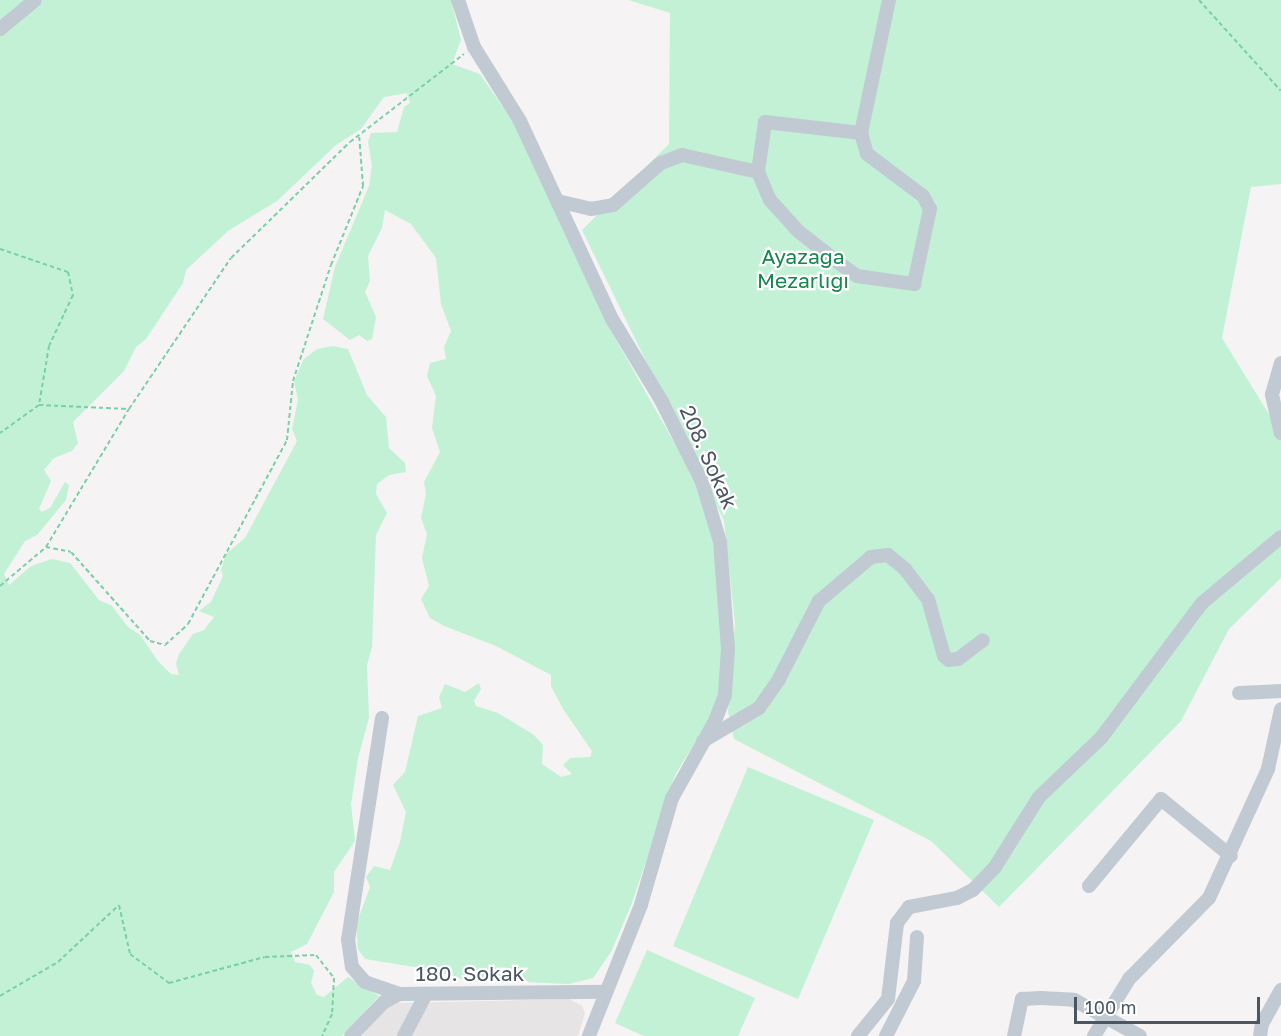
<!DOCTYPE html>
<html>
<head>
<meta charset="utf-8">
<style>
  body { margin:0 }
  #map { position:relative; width:1281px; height:1036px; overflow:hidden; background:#f5f3f3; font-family:"Golos Text",sans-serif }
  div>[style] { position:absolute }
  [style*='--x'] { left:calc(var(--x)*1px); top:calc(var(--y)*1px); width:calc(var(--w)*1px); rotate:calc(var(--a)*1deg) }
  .education>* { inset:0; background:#e6e4e5 }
  .green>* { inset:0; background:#c3f1d5 }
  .path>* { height:2px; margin-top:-1px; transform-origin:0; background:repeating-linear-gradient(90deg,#7ad0a6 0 4.5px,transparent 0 7.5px) }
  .minor>* { height:14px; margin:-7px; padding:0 7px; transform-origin:7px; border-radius:7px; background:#c1cad2 }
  span { translate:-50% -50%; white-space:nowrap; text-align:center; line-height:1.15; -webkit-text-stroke:4.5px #fff; paint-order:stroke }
  .park-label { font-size:21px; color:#17864f }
  .street-label { font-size:21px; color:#4a5661 }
  .scale { position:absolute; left:1074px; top:997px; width:186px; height:27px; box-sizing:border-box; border:3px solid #4a5661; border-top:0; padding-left:8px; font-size:18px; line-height:21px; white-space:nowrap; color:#4a5661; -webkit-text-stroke:4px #fff; paint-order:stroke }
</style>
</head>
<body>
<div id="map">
  <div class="education">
    <i style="clip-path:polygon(569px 999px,582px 1006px,585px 1013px,578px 1036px,361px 1036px,389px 1006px,399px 1003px)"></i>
  </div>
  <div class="green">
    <i style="clip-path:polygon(0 0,451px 0,461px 40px,452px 64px,480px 74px,515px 125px,606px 322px,680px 453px,696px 486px,713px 543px,723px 649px,719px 692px,709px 720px,675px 775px,632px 903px,611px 952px,593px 978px,569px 984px,462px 979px,433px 970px,365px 959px,358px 949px,356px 925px,370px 887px,366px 877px,374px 866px,390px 870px,400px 842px,406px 812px,393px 785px,405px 772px,418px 716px,442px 708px,439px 697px,445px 684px,465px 692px,479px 683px,481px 689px,474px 701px,476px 706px,498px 713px,534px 735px,543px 745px,542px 764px,561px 777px,572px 774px,563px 765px,570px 758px,590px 757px,592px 751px,563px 709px,551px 686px,551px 675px,496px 646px,444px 626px,430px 618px,421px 599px,429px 586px,422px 558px,427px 534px,421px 518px,426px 494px,424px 482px,440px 452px,432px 428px,436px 396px,427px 376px,430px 363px,446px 359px,444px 347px,451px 331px,441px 304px,436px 258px,411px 224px,385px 210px,382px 228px,368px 256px,370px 281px,365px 292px,376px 317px,372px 339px,367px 341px,359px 335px,350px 340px,323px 319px,335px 267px,369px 186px,372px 166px,368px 142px,371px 133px,397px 132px,404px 107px,410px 103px,407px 93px,384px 97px,361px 129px,336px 145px,277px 201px,228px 231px,186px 270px,183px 283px,146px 339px,136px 347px,124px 371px,73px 422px,78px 443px,72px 451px,54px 458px,44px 470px,51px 481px,39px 509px,42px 512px,50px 508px,65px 482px,69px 485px,66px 500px,37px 535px,25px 541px,4px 574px,9px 585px,31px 566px,52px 559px,70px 563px,99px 600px,112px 606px,128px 627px,140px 635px,158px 661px,171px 674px,179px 675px,176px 664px,179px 654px,193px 634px,204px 630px,214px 617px,199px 611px,211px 602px,223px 576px,221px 570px,226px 554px,245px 538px,297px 441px,292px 429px,298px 400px,294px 381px,304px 359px,317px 349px,333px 346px,348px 349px,367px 395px,386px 417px,389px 448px,405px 463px,406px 472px,389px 475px,377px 484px,376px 494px,387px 513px,376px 535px,372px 647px,367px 665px,369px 718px,358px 758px,351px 804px,355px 841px,334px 872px,334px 892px,307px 944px,291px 952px,295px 962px,310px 965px,314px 971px,311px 983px,317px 995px,324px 997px,348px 977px,379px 996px,342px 1036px,0 1036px)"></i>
    <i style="clip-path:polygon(628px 0,1281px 0,1281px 184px,1251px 187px,1222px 338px,1281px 434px,1281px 578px,1229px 629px,1181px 721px,999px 907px,931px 841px,734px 739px,728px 712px,735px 623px,724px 521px,582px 230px,669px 144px,670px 13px)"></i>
    <i style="clip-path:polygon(748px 767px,874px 820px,798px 999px,673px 946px)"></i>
    <i style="clip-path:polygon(647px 950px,755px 998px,738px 1036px,644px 1036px,615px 1023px)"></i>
  </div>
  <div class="path">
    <i style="--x:1199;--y:0;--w:122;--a:48"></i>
    <i style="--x:0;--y:249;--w:72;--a:18.7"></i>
    <i style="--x:68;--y:272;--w:24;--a:78"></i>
    <i style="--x:73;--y:295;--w:56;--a:115.2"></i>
    <i style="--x:49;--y:346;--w:60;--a:99.6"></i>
    <i style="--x:39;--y:405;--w:48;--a:144.3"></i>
    <i style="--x:39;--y:405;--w:90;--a:2.5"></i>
    <i style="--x:46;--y:547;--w:25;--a:11"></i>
    <i style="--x:71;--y:552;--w:119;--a:48.4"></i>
    <i style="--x:150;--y:641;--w:16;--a:15"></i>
    <i style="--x:165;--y:645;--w:31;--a:-42"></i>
    <i style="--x:188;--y:624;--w:209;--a:-61.7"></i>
    <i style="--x:287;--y:440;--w:59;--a:-84.2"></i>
    <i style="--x:293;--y:381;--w:122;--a:-71.9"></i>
    <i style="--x:331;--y:265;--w:85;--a:-67.9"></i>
    <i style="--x:363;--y:186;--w:52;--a:-94.4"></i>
    <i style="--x:0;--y:586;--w:60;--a:-40.3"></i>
    <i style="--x:46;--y:547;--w:161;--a:-59"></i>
    <i style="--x:129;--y:409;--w:182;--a:-56"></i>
    <i style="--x:231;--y:258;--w:166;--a:-44.3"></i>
    <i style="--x:350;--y:142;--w:144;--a:-37.7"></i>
    <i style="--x:0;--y:996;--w:67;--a:-30.4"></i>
    <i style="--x:58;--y:962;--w:83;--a:-43.1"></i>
    <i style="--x:119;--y:905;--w:50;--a:77.3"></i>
    <i style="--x:130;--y:954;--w:49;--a:36.6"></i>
    <i style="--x:169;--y:983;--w:99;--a:-15.2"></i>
    <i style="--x:265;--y:957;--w:51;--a:-2.2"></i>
    <i style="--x:316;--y:955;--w:29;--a:52"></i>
    <i style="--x:334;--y:978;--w:36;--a:93"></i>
    <i style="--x:332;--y:1014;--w:24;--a:114"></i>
  </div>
  <div class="minor">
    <i style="--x:458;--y:0;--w:50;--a:71.2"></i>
    <i style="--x:474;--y:47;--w:87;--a:58.1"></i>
    <i style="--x:520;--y:121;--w:218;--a:65.1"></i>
    <i style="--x:612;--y:319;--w:95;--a:58.8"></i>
    <i style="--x:661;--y:400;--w:92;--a:63.4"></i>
    <i style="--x:702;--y:482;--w:63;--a:73.3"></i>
    <i style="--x:720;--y:542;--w:106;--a:85.7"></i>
    <i style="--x:728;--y:648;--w:47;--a:93.7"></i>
    <i style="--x:725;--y:695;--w:30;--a:111"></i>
    <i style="--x:714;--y:723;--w:86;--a:119.2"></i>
    <i style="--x:672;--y:798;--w:111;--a:106.2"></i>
    <i style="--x:641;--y:905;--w:141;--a:111.7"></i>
    <i style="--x:0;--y:29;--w:45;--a:-39.6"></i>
    <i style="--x:758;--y:172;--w:30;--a:67"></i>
    <i style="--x:770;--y:200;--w:42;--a:47.9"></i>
    <i style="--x:798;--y:231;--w:47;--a:38.1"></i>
    <i style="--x:835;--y:260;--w:27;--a:36"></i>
    <i style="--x:857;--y:276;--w:58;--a:8"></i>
    <i style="--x:914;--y:284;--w:77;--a:-78"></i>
    <i style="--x:930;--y:209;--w:15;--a:-118"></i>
    <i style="--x:923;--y:196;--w:70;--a:-143.1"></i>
    <i style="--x:867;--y:154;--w:22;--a:-106"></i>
    <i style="--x:861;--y:133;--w:136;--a:-78.1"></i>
    <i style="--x:557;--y:201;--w:35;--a:13"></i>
    <i style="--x:591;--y:209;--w:22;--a:-10"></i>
    <i style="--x:613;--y:205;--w:64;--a:-41.2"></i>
    <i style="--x:661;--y:163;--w:22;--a:-21"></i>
    <i style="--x:682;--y:155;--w:78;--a:12.6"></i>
    <i style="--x:758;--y:172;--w:50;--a:-82"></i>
    <i style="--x:765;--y:122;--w:97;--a:6.5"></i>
    <i style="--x:1281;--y:363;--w:33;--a:106"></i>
    <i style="--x:1272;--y:395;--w:39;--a:77"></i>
    <i style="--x:1239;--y:693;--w:42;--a:-2.7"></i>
    <i style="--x:382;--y:718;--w:224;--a:98.7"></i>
    <i style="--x:348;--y:939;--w:28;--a:82"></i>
    <i style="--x:352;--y:967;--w:20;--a:49"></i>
    <i style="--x:365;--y:982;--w:37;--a:19"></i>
    <i style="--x:703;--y:741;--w:65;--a:-30.5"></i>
    <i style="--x:759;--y:708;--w:35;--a:-55"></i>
    <i style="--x:779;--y:679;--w:88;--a:-62.9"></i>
    <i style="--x:819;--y:601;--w:68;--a:-40.2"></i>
    <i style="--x:871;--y:557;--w:17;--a:-7"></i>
    <i style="--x:888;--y:555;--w:22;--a:39"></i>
    <i style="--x:905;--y:569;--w:38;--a:53"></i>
    <i style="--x:928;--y:599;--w:59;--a:74.3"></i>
    <i style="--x:944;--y:656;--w:6;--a:39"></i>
    <i style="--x:949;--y:660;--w:9;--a:-6"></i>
    <i style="--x:958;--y:659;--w:31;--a:-37"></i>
    <i style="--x:1089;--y:886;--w:113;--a:-50.4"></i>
    <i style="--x:1161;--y:799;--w:90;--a:39.2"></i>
    <i style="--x:351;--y:1036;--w:47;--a:-45.9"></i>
    <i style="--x:384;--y:1002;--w:18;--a:-27"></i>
    <i style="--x:400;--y:994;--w:206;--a:-0.6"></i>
    <i style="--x:404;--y:1036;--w:47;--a:-62.4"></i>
    <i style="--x:858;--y:1036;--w:48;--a:-51"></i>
    <i style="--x:888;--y:999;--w:77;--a:-83.2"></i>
    <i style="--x:897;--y:923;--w:20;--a:-53"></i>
    <i style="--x:909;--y:907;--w:49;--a:-10.6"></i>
    <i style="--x:957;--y:898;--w:18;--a:-27"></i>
    <i style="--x:973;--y:890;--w:32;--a:-46"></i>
    <i style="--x:995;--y:867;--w:83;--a:-57.8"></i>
    <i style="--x:1039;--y:797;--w:86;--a:-43.6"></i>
    <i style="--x:1101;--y:738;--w:169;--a:-53.2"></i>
    <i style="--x:1202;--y:603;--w:103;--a:-39.9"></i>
    <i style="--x:886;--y:1036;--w:62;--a:-63"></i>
    <i style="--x:914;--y:981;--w:44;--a:-86.1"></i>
    <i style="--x:1014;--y:1036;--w:38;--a:-78"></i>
    <i style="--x:1022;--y:999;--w:19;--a:-3"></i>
    <i style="--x:1041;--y:998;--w:33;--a:3"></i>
    <i style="--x:1074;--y:1000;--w:75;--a:28.6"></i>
    <i style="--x:1094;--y:1036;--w:67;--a:-58.4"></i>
    <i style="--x:1129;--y:979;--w:114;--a:-45.4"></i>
    <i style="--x:1209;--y:898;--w:142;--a:-65.4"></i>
    <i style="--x:1268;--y:769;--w:61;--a:-77.8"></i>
    <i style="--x:1260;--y:1036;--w:12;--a:-81"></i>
    <i style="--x:1262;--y:1024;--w:39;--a:-61"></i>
  </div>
  <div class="park-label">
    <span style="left:803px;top:268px">Ayazağa<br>Mezarlığı</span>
  </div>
  <div class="street-label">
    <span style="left:709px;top:457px;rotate:66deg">208. Sokak</span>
    <span style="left:470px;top:973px">180. Sokak</span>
  </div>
  <div class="scale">100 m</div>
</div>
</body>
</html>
